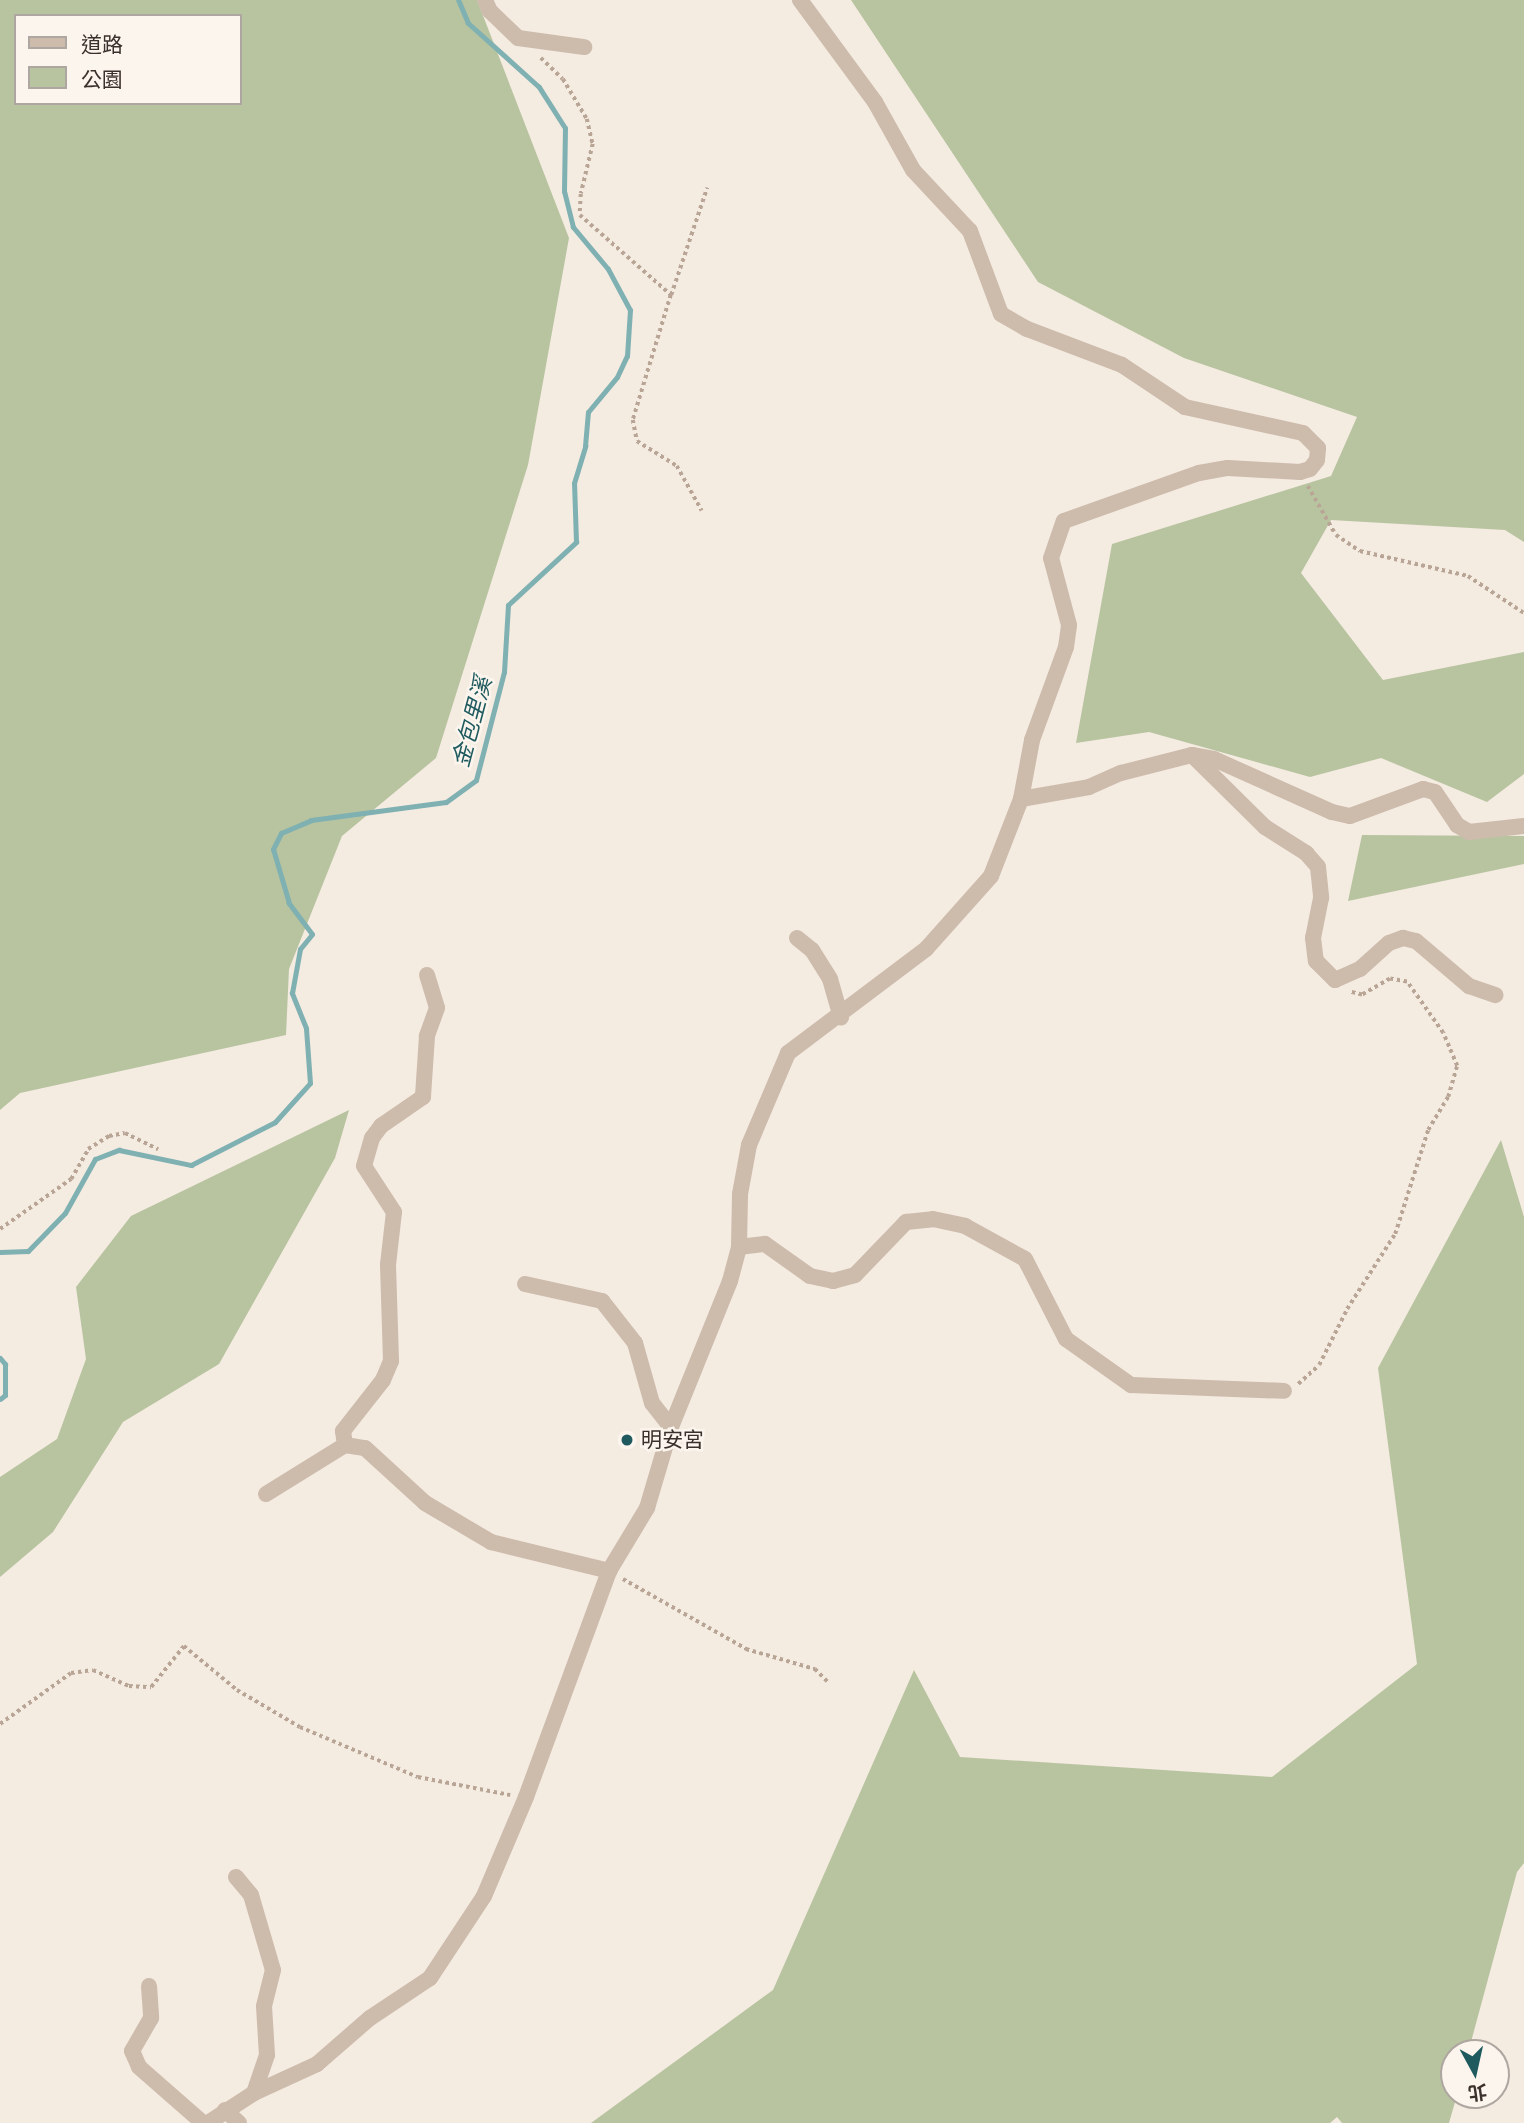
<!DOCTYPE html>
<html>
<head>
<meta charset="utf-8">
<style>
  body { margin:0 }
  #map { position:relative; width:1524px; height:2123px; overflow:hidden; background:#f4ebe1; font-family:"DejaVu Sans","Noto Sans TC",sans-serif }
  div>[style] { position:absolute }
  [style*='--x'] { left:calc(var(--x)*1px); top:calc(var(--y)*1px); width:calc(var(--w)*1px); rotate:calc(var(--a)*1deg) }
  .green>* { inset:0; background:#b8c4a0 }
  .stream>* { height:5px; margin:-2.5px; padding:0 2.5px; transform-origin:2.5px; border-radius:2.5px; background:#7fb0b2 }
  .path>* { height:3.5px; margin-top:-1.75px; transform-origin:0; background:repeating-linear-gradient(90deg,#b9a596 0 3.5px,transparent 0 7px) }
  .street>* { height:16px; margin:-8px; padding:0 8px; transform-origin:8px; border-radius:8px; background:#cdbbac }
  .dots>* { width:19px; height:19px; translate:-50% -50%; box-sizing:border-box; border:4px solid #fbf5ee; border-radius:50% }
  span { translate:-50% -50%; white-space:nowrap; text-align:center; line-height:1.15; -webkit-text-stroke:5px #fbf5ee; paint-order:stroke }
  .poi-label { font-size:21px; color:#3b302b }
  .left { translate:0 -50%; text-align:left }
  .water-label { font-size:23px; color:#1f5a5e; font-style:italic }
  .legend { position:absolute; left:14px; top:14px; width:228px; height:91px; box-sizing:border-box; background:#fbf5ee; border:2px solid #aea6a0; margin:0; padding:9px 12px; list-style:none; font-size:21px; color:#3b302b }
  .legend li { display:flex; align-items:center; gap:14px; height:35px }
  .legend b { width:35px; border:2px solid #aea6a0 }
  .north { position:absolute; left:1440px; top:2039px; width:70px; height:70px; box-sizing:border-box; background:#fbf5ee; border:2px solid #aea6a0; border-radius:50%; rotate:172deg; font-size:19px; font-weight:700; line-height:28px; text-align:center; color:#3b302b }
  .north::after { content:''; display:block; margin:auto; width:24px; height:32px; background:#1f5a5e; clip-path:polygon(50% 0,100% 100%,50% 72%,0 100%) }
</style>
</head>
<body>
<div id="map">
  <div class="green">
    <i style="clip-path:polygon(evenodd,0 0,477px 0,569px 238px,528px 465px,436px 758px,342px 836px,289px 969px,286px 1035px,20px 1093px,0 1110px,0 0,16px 16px,240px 16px,240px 103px,16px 103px,16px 16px)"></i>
    <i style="clip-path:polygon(851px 0,1524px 0,1524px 542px,1505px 530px,1331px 520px,1301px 573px,1383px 680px,1524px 652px,1524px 774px,1487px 802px,1381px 758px,1310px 777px,1149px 732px,1076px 743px,1112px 544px,1331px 476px,1357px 417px,1184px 358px,1038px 282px)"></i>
    <i style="clip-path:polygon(1362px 835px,1524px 836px,1524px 864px,1348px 901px)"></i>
    <i style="clip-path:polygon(349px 1110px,335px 1158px,219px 1364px,123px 1422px,53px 1532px,0 1577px,0 1477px,57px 1439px,86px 1359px,76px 1287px,131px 1216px)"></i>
    <i style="clip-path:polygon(1501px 1140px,1524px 1217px,1524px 1863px,1517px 1872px,1468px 2053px,1454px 2053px,1457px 2095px,1449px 2123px,1342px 2123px,1337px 2117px,1330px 2123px,591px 2123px,773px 1990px,914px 1670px,960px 1757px,1272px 1777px,1417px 1664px,1378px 1368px)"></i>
  </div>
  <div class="stream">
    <i style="--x:0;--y:1252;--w:28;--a:-2"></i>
    <i style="--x:28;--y:1251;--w:53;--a:-45.8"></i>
    <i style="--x:65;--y:1213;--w:62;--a:-60.9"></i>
    <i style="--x:95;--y:1159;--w:26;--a:-21"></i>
    <i style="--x:119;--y:1150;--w:74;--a:11.8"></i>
    <i style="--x:191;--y:1165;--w:94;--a:-27.1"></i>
    <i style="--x:275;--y:1122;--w:52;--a:-48.1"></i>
    <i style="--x:310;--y:1083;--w:55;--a:-94.2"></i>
    <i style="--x:306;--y:1028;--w:38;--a:-112"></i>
    <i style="--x:292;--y:993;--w:45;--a:-79.7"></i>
    <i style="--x:300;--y:949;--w:19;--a:-51"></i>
    <i style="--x:312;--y:934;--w:39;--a:-127"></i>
    <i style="--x:289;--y:903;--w:56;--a:-106.5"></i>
    <i style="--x:273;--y:849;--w:18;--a:-63"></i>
    <i style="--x:281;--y:833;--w:33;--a:-23"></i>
    <i style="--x:311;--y:820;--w:136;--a:-7.6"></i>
    <i style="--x:446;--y:802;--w:37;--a:-36"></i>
    <i style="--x:476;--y:780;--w:112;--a:-75.5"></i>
    <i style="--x:504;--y:672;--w:67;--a:-86.6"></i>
    <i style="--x:508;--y:605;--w:93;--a:-42.8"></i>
    <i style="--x:576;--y:542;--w:59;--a:-91.9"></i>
    <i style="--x:574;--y:483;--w:39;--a:-73"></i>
    <i style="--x:585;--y:446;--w:34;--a:-85"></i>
    <i style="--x:588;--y:412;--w:45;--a:-50.4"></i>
    <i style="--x:617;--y:377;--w:23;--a:-65"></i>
    <i style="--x:627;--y:356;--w:46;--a:-86.3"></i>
    <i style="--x:630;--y:310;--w:47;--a:-118.2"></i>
    <i style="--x:608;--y:269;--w:55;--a:-129.8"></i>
    <i style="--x:573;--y:227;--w:37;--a:-104"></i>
    <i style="--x:564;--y:191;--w:63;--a:-89.1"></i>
    <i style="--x:565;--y:128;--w:49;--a:-122.4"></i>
    <i style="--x:539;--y:87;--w:96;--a:-138"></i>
    <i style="--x:468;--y:23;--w:25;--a:-113"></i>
    <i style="--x:0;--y:1358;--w:8;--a:50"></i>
    <i style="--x:5;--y:1364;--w:31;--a:90"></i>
    <i style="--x:5;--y:1395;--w:6;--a:141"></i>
  </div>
  <div class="path">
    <i style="--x:541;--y:58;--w:30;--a:44"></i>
    <i style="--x:563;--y:79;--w:47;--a:59"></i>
    <i style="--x:587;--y:119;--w:26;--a:77"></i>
    <i style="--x:593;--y:144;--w:51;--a:103.5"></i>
    <i style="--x:581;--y:194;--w:21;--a:93"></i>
    <i style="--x:580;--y:215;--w:121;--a:41.3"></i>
    <i style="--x:671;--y:295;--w:113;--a:-71.4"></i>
    <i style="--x:671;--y:295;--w:131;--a:106.9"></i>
    <i style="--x:633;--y:420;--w:21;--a:79"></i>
    <i style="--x:637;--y:441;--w:47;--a:32"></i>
    <i style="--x:677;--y:466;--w:51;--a:60.9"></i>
    <i style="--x:1308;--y:486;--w:56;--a:60.3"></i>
    <i style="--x:1336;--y:535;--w:29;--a:34"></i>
    <i style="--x:1360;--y:551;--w:111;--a:13"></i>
    <i style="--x:1468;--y:576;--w:67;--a:33.5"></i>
    <i style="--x:0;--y:1229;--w:87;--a:-35.2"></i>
    <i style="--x:71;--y:1179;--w:34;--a:-60"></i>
    <i style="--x:88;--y:1149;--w:25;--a:-32"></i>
    <i style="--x:109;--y:1136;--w:16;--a:-11"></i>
    <i style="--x:125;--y:1133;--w:37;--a:26"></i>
    <i style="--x:1298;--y:1384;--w:28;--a:-42"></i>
    <i style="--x:1319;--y:1365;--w:63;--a:-63.4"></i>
    <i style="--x:1347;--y:1309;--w:89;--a:-57.4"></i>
    <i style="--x:1395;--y:1234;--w:109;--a:-72.4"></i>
    <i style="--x:1428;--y:1130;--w:39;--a:-59"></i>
    <i style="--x:1448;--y:1097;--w:32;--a:-74"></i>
    <i style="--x:1457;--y:1066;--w:36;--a:-113"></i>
    <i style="--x:1443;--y:1033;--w:62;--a:-125.2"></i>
    <i style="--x:1407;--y:982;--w:17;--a:-170"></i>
    <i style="--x:1390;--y:979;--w:32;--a:150"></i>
    <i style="--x:1362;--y:995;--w:12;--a:-166"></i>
    <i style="--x:623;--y:1579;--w:142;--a:29.6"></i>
    <i style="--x:746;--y:1649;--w:72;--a:16.2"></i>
    <i style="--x:815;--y:1669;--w:20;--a:45"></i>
    <i style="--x:0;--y:1724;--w:87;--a:-35.7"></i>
    <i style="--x:71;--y:1673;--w:22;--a:-8"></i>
    <i style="--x:93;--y:1670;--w:39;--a:24"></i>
    <i style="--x:129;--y:1686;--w:22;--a:3"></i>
    <i style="--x:151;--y:1687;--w:53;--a:-51.2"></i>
    <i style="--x:184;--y:1646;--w:69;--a:39.7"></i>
    <i style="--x:237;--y:1690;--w:73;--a:30.4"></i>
    <i style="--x:300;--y:1727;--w:128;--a:23"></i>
    <i style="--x:418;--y:1777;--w:94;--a:11.1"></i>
  </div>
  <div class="street">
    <i style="--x:485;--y:0;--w:12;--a:66"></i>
    <i style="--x:490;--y:11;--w:39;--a:44"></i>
    <i style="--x:518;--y:38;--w:67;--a:7.8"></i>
    <i style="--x:1192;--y:755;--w:22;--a:10"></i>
    <i style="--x:1214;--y:759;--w:129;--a:24.2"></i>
    <i style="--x:1332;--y:812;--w:18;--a:13"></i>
    <i style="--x:1350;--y:816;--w:78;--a:-20.3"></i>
    <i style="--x:1423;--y:789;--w:12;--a:14"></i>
    <i style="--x:1435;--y:792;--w:40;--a:56"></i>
    <i style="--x:1457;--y:825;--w:14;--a:30"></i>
    <i style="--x:1469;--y:832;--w:55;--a:-6.2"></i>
    <i style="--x:1021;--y:799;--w:69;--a:-10"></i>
    <i style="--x:1089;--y:787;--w:35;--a:-24"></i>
    <i style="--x:1121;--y:773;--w:73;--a:-14.2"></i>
    <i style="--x:1192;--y:755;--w:103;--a:44.6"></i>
    <i style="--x:1265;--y:827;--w:49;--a:32.4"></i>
    <i style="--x:1306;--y:853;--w:18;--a:49"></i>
    <i style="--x:1318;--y:867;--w:31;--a:84"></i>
    <i style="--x:1321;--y:898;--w:41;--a:101.3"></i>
    <i style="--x:1313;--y:938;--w:23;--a:83"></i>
    <i style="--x:1316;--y:961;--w:27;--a:45"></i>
    <i style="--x:1335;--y:980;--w:27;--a:-24"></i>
    <i style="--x:1360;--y:969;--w:39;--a:-42"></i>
    <i style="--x:1389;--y:943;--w:15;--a:-20"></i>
    <i style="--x:1403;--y:938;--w:13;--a:13"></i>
    <i style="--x:1416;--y:941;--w:70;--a:40.3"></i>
    <i style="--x:1469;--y:986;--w:28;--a:19"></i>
    <i style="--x:797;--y:938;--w:19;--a:39"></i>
    <i style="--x:812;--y:950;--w:34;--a:58"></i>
    <i style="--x:830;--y:979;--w:40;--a:74"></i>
    <i style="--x:427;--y:975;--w:34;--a:73"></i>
    <i style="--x:437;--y:1008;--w:30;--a:110"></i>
    <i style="--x:427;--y:1036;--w:61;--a:93.8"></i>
    <i style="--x:423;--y:1097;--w:51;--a:145.4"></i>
    <i style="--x:381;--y:1126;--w:15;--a:127"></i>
    <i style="--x:372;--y:1138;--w:29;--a:106"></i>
    <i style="--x:364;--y:1166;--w:55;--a:56.9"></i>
    <i style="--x:394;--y:1212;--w:53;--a:96.5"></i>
    <i style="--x:388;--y:1265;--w:96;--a:88.2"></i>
    <i style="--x:391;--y:1361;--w:21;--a:113"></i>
    <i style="--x:383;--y:1380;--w:65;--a:128.1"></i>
    <i style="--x:343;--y:1431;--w:14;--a:82"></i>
    <i style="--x:345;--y:1445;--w:20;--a:9"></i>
    <i style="--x:365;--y:1448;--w:81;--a:42.5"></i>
    <i style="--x:425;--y:1503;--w:77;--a:30.6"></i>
    <i style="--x:491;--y:1542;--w:122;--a:13.8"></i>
    <i style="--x:739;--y:1247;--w:26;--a:-7"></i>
    <i style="--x:765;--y:1244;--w:55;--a:35.4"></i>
    <i style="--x:810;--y:1276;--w:24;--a:12"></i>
    <i style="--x:833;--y:1281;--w:23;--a:-15"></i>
    <i style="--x:855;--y:1275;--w:74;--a:-46.1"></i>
    <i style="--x:906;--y:1222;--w:27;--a:-6"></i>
    <i style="--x:933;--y:1219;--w:33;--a:12"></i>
    <i style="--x:965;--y:1226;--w:68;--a:28.8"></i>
    <i style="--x:1025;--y:1259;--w:90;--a:62.9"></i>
    <i style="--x:1066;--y:1339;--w:80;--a:35.3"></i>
    <i style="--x:1131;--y:1385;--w:153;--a:2.2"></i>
    <i style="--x:525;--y:1284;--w:79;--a:12.4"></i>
    <i style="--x:602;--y:1301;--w:53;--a:51.8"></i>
    <i style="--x:635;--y:1343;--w:62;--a:74.2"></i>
    <i style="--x:652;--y:1403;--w:31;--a:52"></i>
    <i style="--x:266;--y:1494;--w:93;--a:-31.8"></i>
    <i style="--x:236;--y:1877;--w:23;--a:50"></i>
    <i style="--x:251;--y:1895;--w:78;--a:73.7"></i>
    <i style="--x:273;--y:1970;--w:37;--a:104"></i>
    <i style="--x:264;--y:2006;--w:49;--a:86.5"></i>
    <i style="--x:267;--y:2055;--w:40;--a:108.9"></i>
    <i style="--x:149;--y:1986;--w:32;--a:86"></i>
    <i style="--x:151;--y:2018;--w:38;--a:120"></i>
    <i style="--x:132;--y:2051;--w:17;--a:66"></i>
    <i style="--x:139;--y:2067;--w:85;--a:41.2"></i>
    <i style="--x:225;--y:2110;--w:19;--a:43"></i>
    <i style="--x:208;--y:2123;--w:55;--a:-33.1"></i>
    <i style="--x:254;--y:2093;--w:69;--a:-24.7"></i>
    <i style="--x:317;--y:2064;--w:70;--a:-41"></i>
    <i style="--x:370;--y:2018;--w:72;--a:-33.7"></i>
    <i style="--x:430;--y:1978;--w:98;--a:-56.6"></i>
    <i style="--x:484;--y:1896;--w:108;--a:-67"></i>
    <i style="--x:526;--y:1797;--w:241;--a:-69.8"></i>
    <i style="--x:609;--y:1571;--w:74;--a:-58.9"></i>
    <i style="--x:647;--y:1508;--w:84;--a:-73.5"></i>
    <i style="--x:671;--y:1427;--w:157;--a:-68"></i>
    <i style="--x:730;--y:1281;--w:35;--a:-75"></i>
    <i style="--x:739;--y:1247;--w:53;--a:-88.9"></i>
    <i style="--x:740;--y:1194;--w:50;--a:-79.6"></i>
    <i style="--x:749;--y:1145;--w:100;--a:-67"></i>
    <i style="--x:788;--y:1053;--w:173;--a:-37"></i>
    <i style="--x:926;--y:949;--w:98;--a:-48.3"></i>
    <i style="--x:991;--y:876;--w:83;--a:-68.7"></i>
    <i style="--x:1021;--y:799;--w:60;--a:-79.4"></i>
    <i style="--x:1032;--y:740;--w:99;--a:-69.9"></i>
    <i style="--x:1066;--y:647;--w:22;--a:-82"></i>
    <i style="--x:1069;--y:625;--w:69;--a:-105"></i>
    <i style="--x:1051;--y:558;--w:39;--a:-71"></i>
    <i style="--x:1064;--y:521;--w:143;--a:-19.6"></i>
    <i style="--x:1199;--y:473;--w:29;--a:-10"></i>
    <i style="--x:1228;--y:468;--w:72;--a:3.2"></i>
    <i style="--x:1300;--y:472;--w:10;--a:-17"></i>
    <i style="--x:1310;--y:469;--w:11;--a:-52"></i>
    <i style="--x:1317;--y:460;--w:12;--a:-85"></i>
    <i style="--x:1318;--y:448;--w:21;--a:-135"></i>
    <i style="--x:1303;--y:433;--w:121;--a:-167.6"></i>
    <i style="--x:1185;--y:407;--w:76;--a:-146.3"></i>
    <i style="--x:1122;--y:365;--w:102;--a:-159.2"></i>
    <i style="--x:1027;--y:329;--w:30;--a:-150"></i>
    <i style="--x:1001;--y:314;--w:89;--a:-110.5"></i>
    <i style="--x:970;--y:231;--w:83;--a:-133.1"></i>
    <i style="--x:913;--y:170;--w:78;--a:-119.2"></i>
    <i style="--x:875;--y:102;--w:127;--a:-126.3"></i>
  </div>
  <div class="dots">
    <i style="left:627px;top:1440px;background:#1f5a5e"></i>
  </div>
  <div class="poi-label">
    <span class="left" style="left:641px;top:1440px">明安宮</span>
  </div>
  <div class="water-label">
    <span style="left:472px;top:722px;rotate:-75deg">金包里溪</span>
  </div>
  <ul class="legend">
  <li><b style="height:9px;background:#cdbbac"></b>道路</li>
  <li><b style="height:19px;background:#b8c4a0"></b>公園</li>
  </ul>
  <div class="north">北</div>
</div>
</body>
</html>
